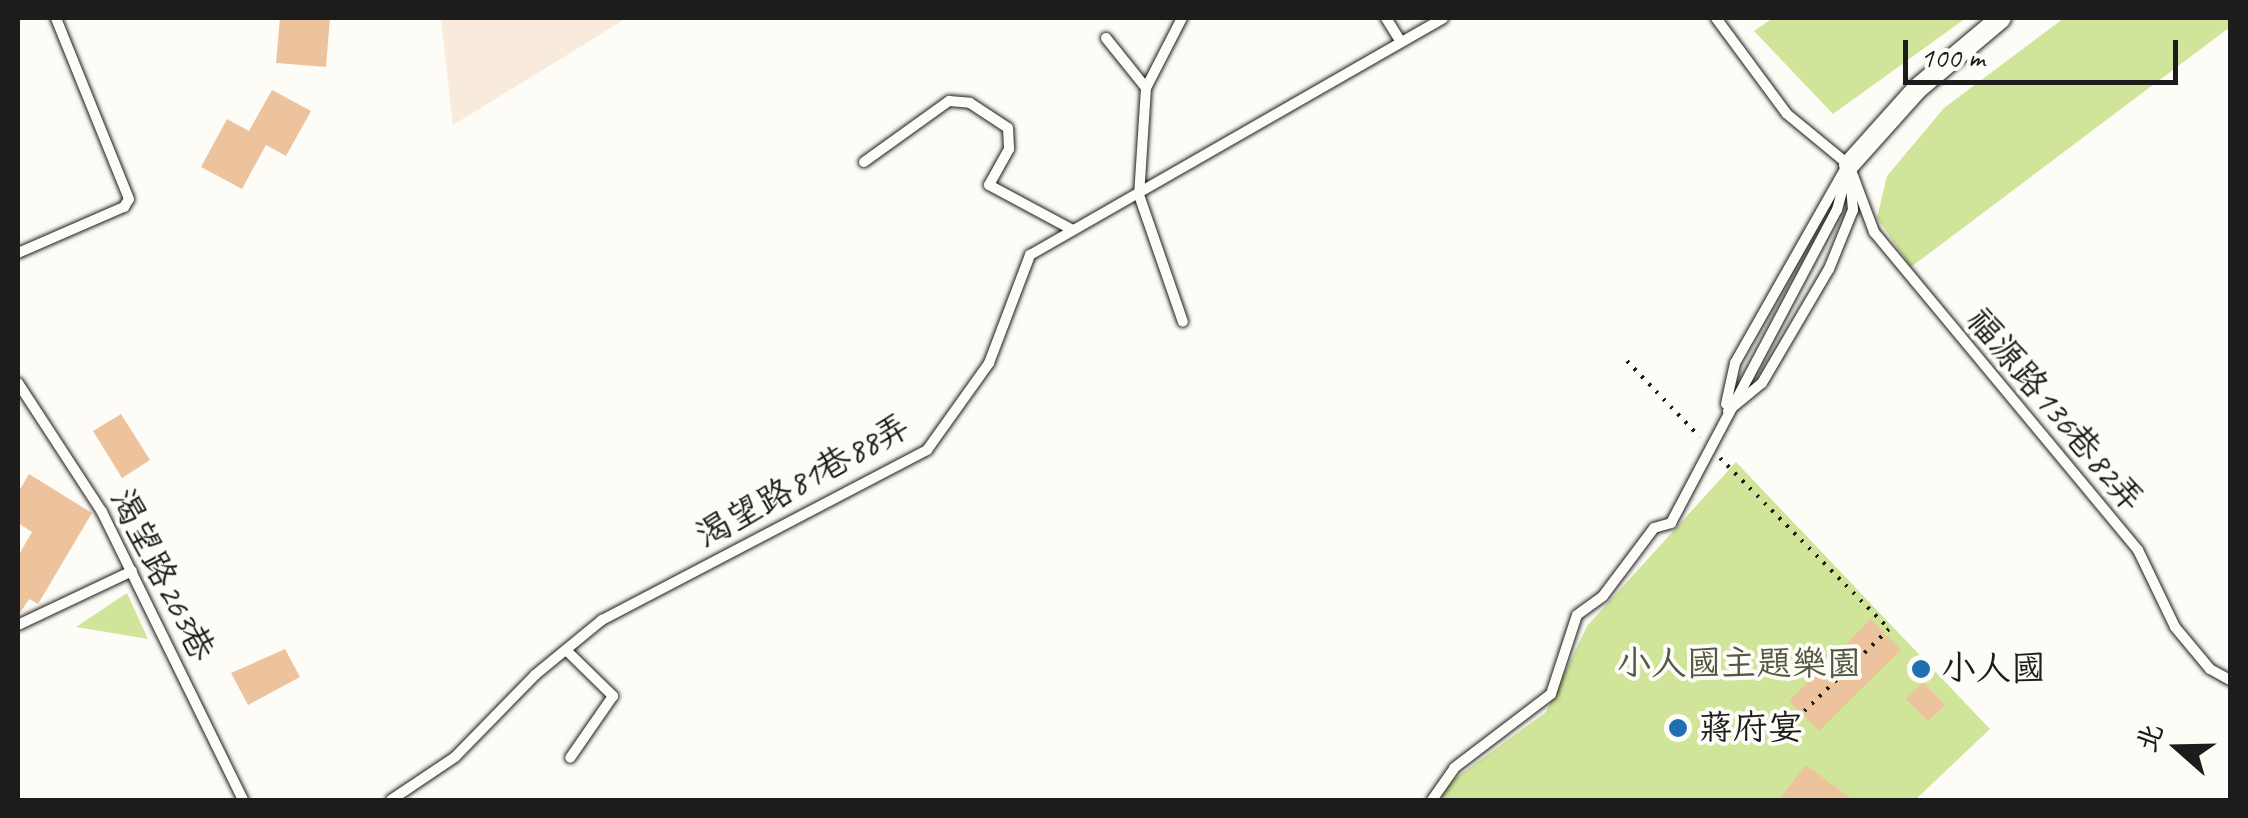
<!DOCTYPE html>
<html>
<head>
<meta charset="utf-8">
<style>
  body { margin:0 }
  #map { position:relative; width:2248px; height:818px; overflow:hidden; background:#fdfcf7; font-family:Caveat,"LXGW WenKai TC",sans-serif }
  div>[style] { position:absolute }
  [style*='--x'] { left:calc(var(--x)*1px); top:calc(var(--y)*1px); width:calc(var(--w)*1px); rotate:calc(var(--a)*1deg) }
  .built>* { inset:0; background:#f8ebdc }
  .green>* { inset:0; background:#d0e59a }
  .building>* { inset:0; background:#edc39d }
  .path>* { height:4px; margin-top:-2px; transform-origin:0; background:repeating-linear-gradient(90deg,#1c1c1c 0 2.5px,transparent 0 10.5px) }
  .roads { filter:drop-shadow(0 0 2px #1c1c1c) drop-shadow(0 0 2px #1c1c1c) }
  .lane>* { height:10px; margin:-5px; padding:0 5px; transform-origin:5px; border-radius:5px; background:#fdfcf7 }
  .street>* { height:20px; margin:-10px; padding:0 10px; transform-origin:10px; border-radius:10px; background:#fdfcf7 }
  .dots>* { width:28px; height:28px; translate:-50% -50%; box-sizing:border-box; border:5px solid #fdfcf7; border-radius:50% }
  span { translate:-50% -50%; white-space:nowrap; text-align:center; line-height:1.15; -webkit-text-stroke:8px #fdfcf7; paint-order:stroke }
  .street-label { font-size:35px; color:#1c1c1c }
  .park-label { font-size:35px; color:#525842 }
  .poi-label { font-size:35px; color:#1c1c1c }
  .left { translate:0 -50%; text-align:left }
  .frame { position:absolute; inset:0; border:20px solid #1c1c1c; pointer-events:none }
  .north { position:absolute; left:2128px; top:698px; width:100px; height:100px; -webkit-text-stroke:8px #fdfcf7; paint-order:stroke; rotate:290deg; font-size:28px; font-weight:700; line-height:40px; text-align:center; color:#1c1c1c }
  .north::after { content:''; display:block; margin:auto; width:35px; height:45px; background:#1c1c1c; clip-path:polygon(50% 0,100% 100%,50% 72%,0 100%) }
  .scale { position:absolute; left:1903px; top:40px; width:275px; height:45px; box-sizing:border-box; border:5px solid #1c1c1c; border-top:0; padding-left:12px; font-size:30px; line-height:35px; white-space:nowrap; color:#1c1c1c; -webkit-text-stroke:8px #fdfcf7; paint-order:stroke }
</style>
</head>
<body>
<div id="map">
  <div class="built">
    <i style="clip-path:polygon(441px 18px,627px 18px,453px 125px)"></i>
  </div>
  <div class="green">
    <i style="clip-path:polygon(1773px 18px,1966px 18px,1833px 114px,1754px 31px)"></i>
    <i style="clip-path:polygon(2064px 18px,2230px 18px,2230px 27px,1911px 267px,1877px 218px,1887px 176px,1944px 108px)"></i>
    <i style="clip-path:polygon(1736px 462px,1990px 729px,1915px 800px,1441px 800px,1442px 788px,1546px 712px,1587px 626px)"></i>
    <i style="clip-path:polygon(127px 593px,148px 639px,76px 627px)"></i>
  </div>
  <div class="building">
    <i style="clip-path:polygon(280px 18px,330px 18px,326px 67px,276px 63px)"></i>
    <i style="clip-path:polygon(272px 90px,311px 111px,286px 156px,266px 145px,242px 189px,201px 167px,227px 119px,249px 131px)"></i>
    <i style="clip-path:polygon(121px 414px,150px 460px,122px 478px,93px 431px)"></i>
    <i style="clip-path:polygon(29px 474px,92px 513px,38px 604px,29px 599px,18px 616px,18px 556px,32px 532px,18px 523px,18px 493px)"></i>
    <i style="clip-path:polygon(1871px 619px,1901px 650px,1819px 731px,1789px 701px)"></i>
    <i style="clip-path:polygon(285px 649px,300px 677px,248px 705px,231px 673px)"></i>
    <i style="clip-path:polygon(1923px 682px,1945px 705px,1928px 721px,1906px 699px)"></i>
    <i style="clip-path:polygon(1806px 765px,1853px 800px,1779px 800px)"></i>
  </div>
  <div class="path">
    <i style="--x:1627;--y:361;--w:105;--a:46.2"></i>
    <i style="--x:1720;--y:458;--w:240;--a:45.3"></i>
    <i style="--x:1889;--y:629;--w:132;--a:135.9"></i>
  </div>
  <div class="roads">
    <div class="lane">
      <i style="--x:1182;--y:18;--w:79;--a:117.2"></i>
      <i style="--x:1146;--y:88;--w:107;--a:93.7"></i>
      <i style="--x:1139;--y:195;--w:134;--a:70.9"></i>
      <i style="--x:1386;--y:18;--w:28;--a:58"></i>
      <i style="--x:1716;--y:18;--w:119;--a:53.5"></i>
      <i style="--x:1787;--y:114;--w:80;--a:39.4"></i>
      <i style="--x:1849;--y:165;--w:72;--a:69.5"></i>
      <i style="--x:1874;--y:232;--w:413;--a:50.3"></i>
      <i style="--x:2138;--y:550;--w:85;--a:64.3"></i>
      <i style="--x:2175;--y:627;--w:55;--a:50.2"></i>
      <i style="--x:2210;--y:669;--w:23;--a:29"></i>
      <i style="--x:1106;--y:38;--w:64;--a:51.3"></i>
      <i style="--x:864;--y:162;--w:105;--a:-35.7"></i>
      <i style="--x:949;--y:101;--w:21;--a:5"></i>
      <i style="--x:970;--y:103;--w:45;--a:33.3"></i>
      <i style="--x:1008;--y:128;--w:21;--a:87"></i>
      <i style="--x:1009;--y:149;--w:41;--a:119.1"></i>
      <i style="--x:989;--y:185;--w:93;--a:28.2"></i>
      <i style="--x:18;--y:253;--w:116;--a:-23.5"></i>
      <i style="--x:124;--y:207;--w:9;--a:-58"></i>
      <i style="--x:129;--y:199;--w:195;--a:-112"></i>
      <i style="--x:18;--y:383;--w:154;--a:56.9"></i>
      <i style="--x:102;--y:512;--w:321;--a:63.9"></i>
      <i style="--x:1726;--y:404;--w:42;--a:-77.6"></i>
      <i style="--x:1735;--y:363;--w:221;--a:-60.4"></i>
      <i style="--x:1728;--y:411;--w:44;--a:-39.5"></i>
      <i style="--x:1762;--y:383;--w:132;--a:-59.6"></i>
      <i style="--x:1829;--y:269;--w:64;--a:-67.9"></i>
      <i style="--x:1853;--y:210;--w:33;--a:-95"></i>
      <i style="--x:18;--y:625;--w:126;--a:-25.3"></i>
      <i style="--x:566;--y:650;--w:66;--a:44.4"></i>
      <i style="--x:613;--y:696;--w:75;--a:124.7"></i>
      <i style="--x:391;--y:800;--w:77;--a:-33.9"></i>
      <i style="--x:455;--y:757;--w:115;--a:-45.7"></i>
      <i style="--x:535;--y:675;--w:87;--a:-39.4"></i>
      <i style="--x:602;--y:620;--w:367;--a:-27.6"></i>
      <i style="--x:927;--y:450;--w:107;--a:-54.5"></i>
      <i style="--x:989;--y:363;--w:116;--a:-69.2"></i>
      <i style="--x:1030;--y:255;--w:476;--a:-29.8"></i>
      <i style="--x:1432;--y:800;--w:39;--a:-55"></i>
      <i style="--x:1454;--y:768;--w:122;--a:-37.3"></i>
      <i style="--x:1551;--y:694;--w:83;--a:-71.8"></i>
      <i style="--x:1577;--y:615;--w:32;--a:-36"></i>
      <i style="--x:1603;--y:596;--w:85;--a:-53.1"></i>
      <i style="--x:1654;--y:528;--w:18;--a:-16"></i>
      <i style="--x:1671;--y:523;--w:354;--a:-62.1"></i>
      <i style="--x:1837;--y:210;--w:47;--a:-75.1"></i>
    </div>
    <div class="street">
      <i style="--x:1849;--y:165;--w:102;--a:-48.2"></i>
      <i style="--x:1917;--y:89;--w:110;--a:-40.2"></i>
    </div>
  </div>
  <div class="dots">
    <i style="left:1921px;top:669px;background:#1f6fb2"></i>
    <i style="left:1678px;top:728px;background:#1f6fb2"></i>
  </div>
  <div class="street-label">
    <span style="left:2055px;top:410px;rotate:50deg">福源路136巷82弄</span>
    <span style="left:803px;top:481px;rotate:-29deg">渴望路81巷88弄</span>
    <span style="left:162px;top:575px;rotate:63deg">渴望路263巷</span>
  </div>
  <div class="park-label">
    <span style="left:1739px;top:664px">小人國主題樂園</span>
  </div>
  <div class="poi-label">
    <span class="left" style="left:1941px;top:669px">小人國</span>
    <span class="left" style="left:1698px;top:728px">蔣府宴</span>
  </div>
  <div class="frame"></div>
  <div class="north">北</div>
  <div class="scale">100 m</div>
</div>
</body>
</html>
